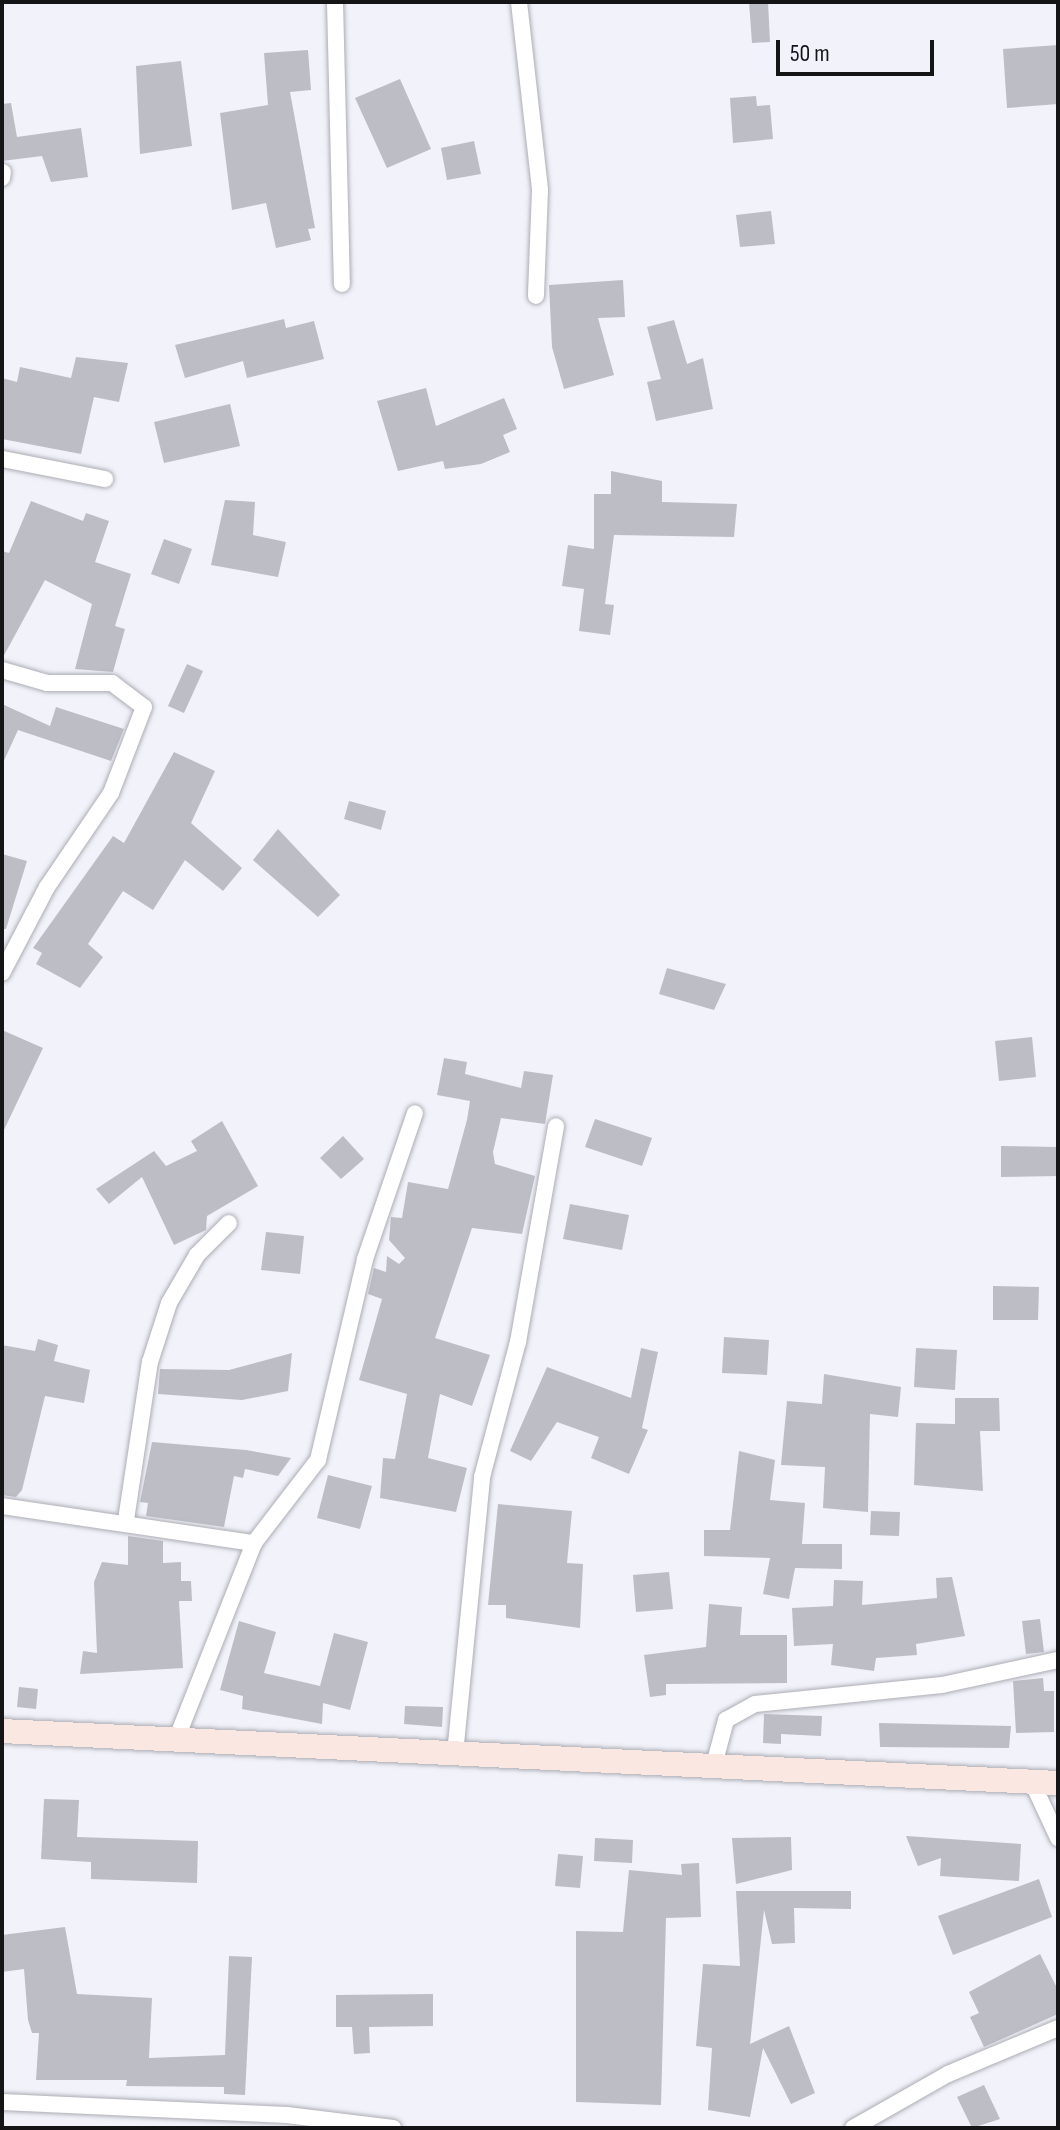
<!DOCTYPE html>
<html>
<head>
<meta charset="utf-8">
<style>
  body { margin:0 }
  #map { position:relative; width:1060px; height:2130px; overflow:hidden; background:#f2f2fa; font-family:"Sofia Sans Condensed",sans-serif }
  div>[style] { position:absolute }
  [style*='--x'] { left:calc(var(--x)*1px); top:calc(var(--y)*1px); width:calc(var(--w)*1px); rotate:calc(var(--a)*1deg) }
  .building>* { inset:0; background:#bdbdc5 }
  .roads { filter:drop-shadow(0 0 2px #acacb4) drop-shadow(0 0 2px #acacb4) }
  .minor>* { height:16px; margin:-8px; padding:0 8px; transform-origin:8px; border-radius:8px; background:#fff }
  .secondary>* { height:24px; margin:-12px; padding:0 12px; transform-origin:12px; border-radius:12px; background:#fbe7e2 }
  span { translate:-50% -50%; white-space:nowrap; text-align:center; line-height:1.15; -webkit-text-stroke:6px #f2f2fa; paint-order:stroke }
  .frame { position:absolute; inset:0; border:4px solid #151518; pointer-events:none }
  .scale { position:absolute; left:776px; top:40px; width:158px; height:36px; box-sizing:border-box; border:4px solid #151518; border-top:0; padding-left:10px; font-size:24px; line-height:28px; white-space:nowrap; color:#151518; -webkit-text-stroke:6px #f2f2fa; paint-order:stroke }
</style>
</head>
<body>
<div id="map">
  <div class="building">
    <i style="clip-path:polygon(749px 2px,768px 2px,770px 42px,752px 43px)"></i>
    <i style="clip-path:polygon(1058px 45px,1058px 104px,1007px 108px,1003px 49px)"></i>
    <i style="clip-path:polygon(308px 50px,311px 90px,290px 92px,315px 228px,308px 229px,311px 240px,276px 248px,266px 203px,232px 210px,220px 113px,268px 105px,264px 53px)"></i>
    <i style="clip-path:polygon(181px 61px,192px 146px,140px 154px,136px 66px)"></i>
    <i style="clip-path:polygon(400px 79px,431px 149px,387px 168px,355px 98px)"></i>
    <i style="clip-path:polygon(756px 96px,757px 106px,770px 105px,773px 139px,733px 143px,730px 98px)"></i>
    <i style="clip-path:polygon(11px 103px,17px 137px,81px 128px,88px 177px,51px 182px,42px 156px,2px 161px,2px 104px)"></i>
    <i style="clip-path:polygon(474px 141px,481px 174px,447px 180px,441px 148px)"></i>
    <i style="clip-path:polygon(771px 211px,775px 244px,740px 247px,736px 215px)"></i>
    <i style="clip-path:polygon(623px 280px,625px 317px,598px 318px,614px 375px,564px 389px,552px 347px,549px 285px)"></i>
    <i style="clip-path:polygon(284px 319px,286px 328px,314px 321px,324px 359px,247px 378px,243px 361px,185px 378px,175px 345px)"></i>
    <i style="clip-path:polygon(674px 320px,687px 364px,703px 358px,713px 409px,656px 421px,647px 382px,661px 379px,647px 327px)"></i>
    <i style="clip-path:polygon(76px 357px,128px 363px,119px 402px,94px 397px,81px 454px,2px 439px,2px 378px,17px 382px,20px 367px,71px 378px)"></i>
    <i style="clip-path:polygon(426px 388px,436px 426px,504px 398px,517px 429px,503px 435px,510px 452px,481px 464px,445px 469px,443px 461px,398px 471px,377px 401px)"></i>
    <i style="clip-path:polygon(230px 404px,240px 446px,164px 463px,154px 422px)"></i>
    <i style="clip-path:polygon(611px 471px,662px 481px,662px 502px,737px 504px,734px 537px,614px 535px,605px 604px,614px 605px,610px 635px,579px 631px,584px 589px,562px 586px,568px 545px,594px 549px,594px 494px,611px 494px)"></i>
    <i style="clip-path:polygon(225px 500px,255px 502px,253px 535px,286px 542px,278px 577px,211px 565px)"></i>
    <i style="clip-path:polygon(31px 501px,83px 521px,86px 513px,109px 521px,95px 562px,131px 574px,115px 626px,125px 629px,113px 672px,75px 669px,92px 604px,45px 580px,2px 659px,2px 551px,9px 553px)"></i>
    <i style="clip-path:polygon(164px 539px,192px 549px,179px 584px,151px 574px)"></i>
    <i style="clip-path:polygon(187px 664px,203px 671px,184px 713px,168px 706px)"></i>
    <i style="clip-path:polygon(2px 704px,50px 726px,56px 707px,124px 729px,111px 761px,18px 730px,2px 765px)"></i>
    <i style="clip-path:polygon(174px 752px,215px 771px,191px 823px,242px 868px,223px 891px,185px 860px,153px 910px,123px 891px,88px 944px,103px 957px,80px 988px,36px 964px,42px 953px,33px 948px,113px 836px,124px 843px)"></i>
    <i style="clip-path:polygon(349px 801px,386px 811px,381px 830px,344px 819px)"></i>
    <i style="clip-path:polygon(278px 829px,340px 895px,318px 917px,253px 860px)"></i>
    <i style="clip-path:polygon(2px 854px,27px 861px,6px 929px,2px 929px)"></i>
    <i style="clip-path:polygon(667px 968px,726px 984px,714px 1010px,659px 994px)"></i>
    <i style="clip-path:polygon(2px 1030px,43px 1048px,3px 1132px,2px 1132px)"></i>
    <i style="clip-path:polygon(1032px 1037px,1036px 1077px,999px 1081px,995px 1041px)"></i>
    <i style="clip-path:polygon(444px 1058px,467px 1062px,465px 1074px,521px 1088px,524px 1071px,553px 1075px,545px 1124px,501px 1118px,493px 1152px,495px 1164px,535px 1176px,522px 1234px,472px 1228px,435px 1338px,490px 1355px,472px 1406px,440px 1394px,428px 1458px,467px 1468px,456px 1512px,380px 1498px,383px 1458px,395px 1459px,407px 1394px,359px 1380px,382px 1299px,368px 1294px,374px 1268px,386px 1272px,387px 1256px,399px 1264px,405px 1258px,389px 1240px,391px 1217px,402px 1218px,408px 1182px,448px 1189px,467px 1120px,470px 1101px,437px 1095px)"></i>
    <i style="clip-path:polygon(595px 1119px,652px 1138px,642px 1166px,585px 1147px)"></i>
    <i style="clip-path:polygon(222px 1121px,258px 1186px,207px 1216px,206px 1230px,174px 1245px,142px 1177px,109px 1204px,96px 1189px,154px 1151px,166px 1166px,197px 1151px,191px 1141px)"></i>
    <i style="clip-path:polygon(343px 1136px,364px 1159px,341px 1179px,320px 1158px)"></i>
    <i style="clip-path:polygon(1001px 1146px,1058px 1147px,1058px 1176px,1001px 1177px)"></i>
    <i style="clip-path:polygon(570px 1204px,629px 1215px,622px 1250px,563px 1239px)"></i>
    <i style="clip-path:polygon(266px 1232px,304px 1236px,300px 1274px,261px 1270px)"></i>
    <i style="clip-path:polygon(993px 1286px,1039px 1287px,1038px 1320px,993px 1320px)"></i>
    <i style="clip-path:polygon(724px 1337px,769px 1340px,767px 1375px,722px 1373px)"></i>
    <i style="clip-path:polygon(38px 1339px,58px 1345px,54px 1361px,90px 1370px,84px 1403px,45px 1396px,22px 1490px,16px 1497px,2px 1495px,2px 1345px,35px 1351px)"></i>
    <i style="clip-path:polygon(641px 1348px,658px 1352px,642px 1428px,648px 1430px,629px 1474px,591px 1458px,599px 1437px,557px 1422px,531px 1461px,510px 1451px,547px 1367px,631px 1398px)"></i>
    <i style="clip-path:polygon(916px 1348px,957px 1350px,955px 1390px,914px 1387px)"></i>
    <i style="clip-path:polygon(292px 1353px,288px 1391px,242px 1400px,158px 1394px,160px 1369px,229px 1370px)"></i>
    <i style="clip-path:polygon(824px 1374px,901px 1387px,898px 1417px,870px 1414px,868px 1512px,823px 1508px,825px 1467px,781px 1465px,787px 1401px,822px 1404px)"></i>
    <i style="clip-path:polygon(955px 1398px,999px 1398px,1000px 1431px,980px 1431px,983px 1491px,914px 1485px,916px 1423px,955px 1424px)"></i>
    <i style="clip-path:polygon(152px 1442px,246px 1450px,291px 1458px,278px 1476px,245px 1469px,243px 1478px,234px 1476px,224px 1527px,146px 1516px,148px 1503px,140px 1502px)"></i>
    <i style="clip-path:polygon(739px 1451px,775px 1460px,770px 1500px,805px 1503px,802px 1544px,842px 1544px,842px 1569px,795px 1568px,789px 1599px,763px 1594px,770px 1558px,704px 1556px,704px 1530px,730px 1530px)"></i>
    <i style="clip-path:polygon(328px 1475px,372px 1486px,360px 1529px,317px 1518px)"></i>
    <i style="clip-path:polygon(498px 1504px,572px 1511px,567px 1563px,583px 1564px,580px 1628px,506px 1618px,506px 1605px,488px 1605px)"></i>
    <i style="clip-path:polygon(871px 1511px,900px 1512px,899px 1536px,870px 1535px)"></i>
    <i style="clip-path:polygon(128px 1536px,163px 1541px,163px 1563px,181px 1562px,181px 1581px,191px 1581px,192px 1601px,179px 1601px,183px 1668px,80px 1674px,83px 1651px,97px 1653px,94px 1582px,102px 1562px,128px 1565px)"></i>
    <i style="clip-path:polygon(669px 1572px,673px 1609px,636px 1612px,633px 1575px)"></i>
    <i style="clip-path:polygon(952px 1577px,965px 1636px,916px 1644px,917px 1655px,876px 1658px,874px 1671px,831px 1665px,833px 1644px,794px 1646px,792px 1608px,833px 1606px,834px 1580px,863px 1581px,862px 1605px,937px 1598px,936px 1578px)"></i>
    <i style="clip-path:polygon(709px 1604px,742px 1607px,740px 1635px,787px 1635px,787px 1683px,666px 1684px,666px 1695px,650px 1697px,644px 1655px,706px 1647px)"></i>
    <i style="clip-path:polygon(1040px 1619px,1044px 1652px,1026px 1654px,1022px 1621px)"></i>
    <i style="clip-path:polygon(239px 1621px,276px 1632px,264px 1673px,320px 1686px,334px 1633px,368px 1642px,350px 1710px,323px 1703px,322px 1724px,242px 1709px,243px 1696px,220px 1690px)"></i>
    <i style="clip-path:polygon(1043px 1678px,1044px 1691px,1054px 1691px,1054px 1732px,1016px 1733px,1013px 1681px)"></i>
    <i style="clip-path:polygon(19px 1687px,38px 1689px,36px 1709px,17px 1707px)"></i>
    <i style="clip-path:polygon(405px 1706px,443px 1707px,442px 1727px,404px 1724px)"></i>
    <i style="clip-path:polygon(764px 1714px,822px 1716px,821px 1736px,781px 1734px,781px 1744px,763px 1743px)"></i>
    <i style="clip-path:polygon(879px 1723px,1011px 1726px,1009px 1748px,880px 1747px)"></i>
    <i style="clip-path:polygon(44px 1799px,79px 1800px,77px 1837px,198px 1841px,197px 1883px,91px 1879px,91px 1862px,41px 1859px)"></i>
    <i style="clip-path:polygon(906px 1836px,1021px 1844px,1019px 1881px,940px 1876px,941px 1858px,918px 1866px)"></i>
    <i style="clip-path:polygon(791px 1837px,792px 1870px,736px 1884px,732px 1838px)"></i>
    <i style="clip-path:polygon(595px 1838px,633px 1840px,632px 1863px,594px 1861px)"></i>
    <i style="clip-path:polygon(558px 1854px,583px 1856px,580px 1888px,555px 1886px)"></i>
    <i style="clip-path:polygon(699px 1863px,701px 1917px,666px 1918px,661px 2105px,576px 2102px,576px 1931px,623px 1932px,629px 1870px,682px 1875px,681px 1864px)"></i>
    <i style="clip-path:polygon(1039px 1879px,1052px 1917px,953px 1955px,938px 1916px)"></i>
    <i style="clip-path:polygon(736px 1891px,851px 1891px,851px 1909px,794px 1908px,795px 1943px,772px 1944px,764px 1910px,750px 2044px,789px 2026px,815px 2093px,791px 2104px,763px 2048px,750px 2117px,708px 2110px,712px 2048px,696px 2046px,703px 1964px,740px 1966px)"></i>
    <i style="clip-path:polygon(65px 1927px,77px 1994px,152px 1998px,149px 2058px,225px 2055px,229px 1956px,252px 1957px,245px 2095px,224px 2094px,224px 2087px,126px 2086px,127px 2080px,36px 2080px,39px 2033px,32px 2033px,28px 2020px,24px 1969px,2px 1972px,2px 1935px)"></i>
    <i style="clip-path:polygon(1040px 1954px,1058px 1990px,1058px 2014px,984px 2047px,970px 2017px,979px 2013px,969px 1992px)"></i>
    <i style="clip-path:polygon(433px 1994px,433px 2026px,369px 2027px,370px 2053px,354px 2054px,352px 2027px,336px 2027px,336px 1995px)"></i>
    <i style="clip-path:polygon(984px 2085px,1000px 2119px,972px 2128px,957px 2097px)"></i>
  </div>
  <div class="roads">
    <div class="minor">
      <i style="--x:335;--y:2;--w:282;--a:88.6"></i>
      <i style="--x:519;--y:2;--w:189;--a:83.6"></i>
      <i style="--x:540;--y:190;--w:106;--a:92.2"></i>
      <i style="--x:2;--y:178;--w:6;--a:-81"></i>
      <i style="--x:2;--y:459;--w:105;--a:11"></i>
      <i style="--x:2;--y:670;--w:47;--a:16.1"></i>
      <i style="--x:47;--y:683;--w:65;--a:0"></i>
      <i style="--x:112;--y:683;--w:40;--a:37"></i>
      <i style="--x:144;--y:707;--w:92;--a:111"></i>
      <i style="--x:111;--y:793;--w:114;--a:124.2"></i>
      <i style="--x:47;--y:887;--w:97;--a:117.6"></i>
      <i style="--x:2;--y:1506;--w:255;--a:8.4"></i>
      <i style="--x:126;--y:1520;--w:160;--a:-81.4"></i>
      <i style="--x:150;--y:1362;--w:62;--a:-72.1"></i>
      <i style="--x:169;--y:1303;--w:56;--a:-59.7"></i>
      <i style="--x:197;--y:1255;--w:45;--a:-45"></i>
      <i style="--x:176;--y:1740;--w:212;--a:-68.4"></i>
      <i style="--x:254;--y:1543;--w:105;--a:-52.4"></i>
      <i style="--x:318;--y:1460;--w:206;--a:-76.8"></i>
      <i style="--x:365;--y:1259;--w:154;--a:-71.1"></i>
      <i style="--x:455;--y:1754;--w:278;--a:-84.4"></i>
      <i style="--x:482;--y:1477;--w:140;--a:-75.1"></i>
      <i style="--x:518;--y:1342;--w:219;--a:-80"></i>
      <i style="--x:714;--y:1765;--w:47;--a:-75.1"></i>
      <i style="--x:726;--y:1720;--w:33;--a:-29"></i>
      <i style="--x:755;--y:1704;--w:188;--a:-5.8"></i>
      <i style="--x:942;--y:1685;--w:119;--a:-12.2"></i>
      <i style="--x:1032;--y:1782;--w:62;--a:65.1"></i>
      <i style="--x:2;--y:2102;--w:285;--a:2.6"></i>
      <i style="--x:287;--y:2115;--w:107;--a:7"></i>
      <i style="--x:853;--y:2128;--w:109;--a:-29.6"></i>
      <i style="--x:948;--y:2074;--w:119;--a:-22.7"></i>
    </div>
    <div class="secondary">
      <i style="--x:2;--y:1731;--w:1057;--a:2.82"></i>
    </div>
  </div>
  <div class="frame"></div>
  <div class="scale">50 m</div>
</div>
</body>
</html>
